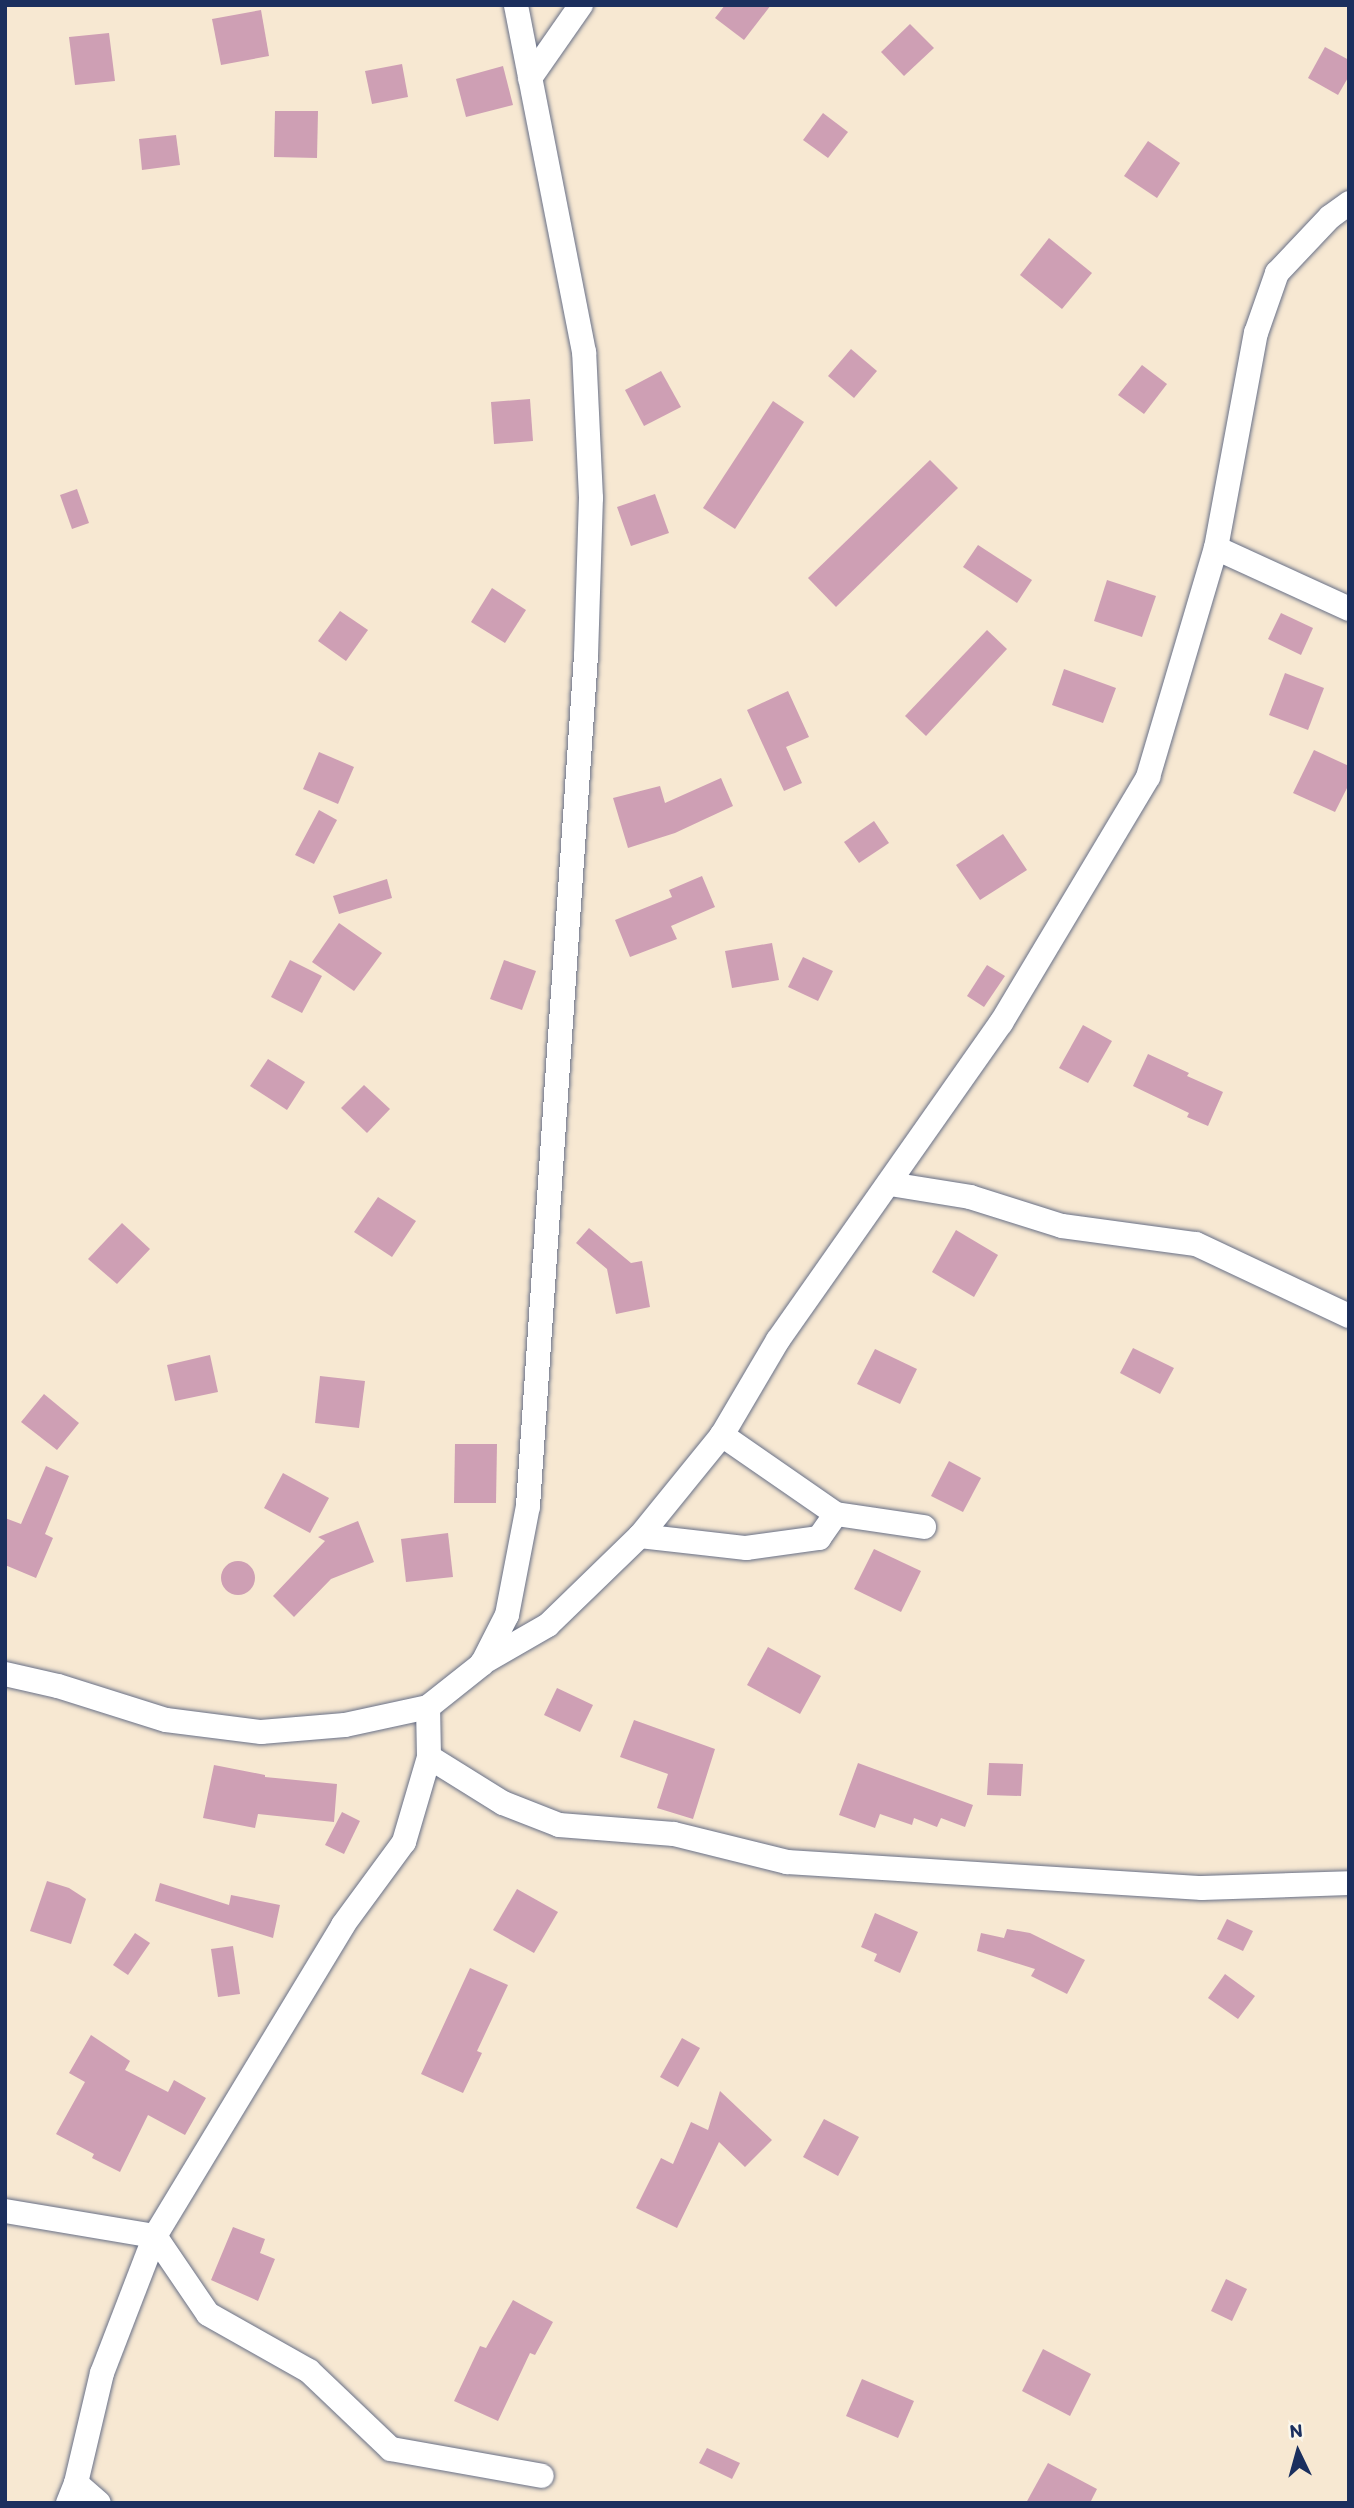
<!DOCTYPE html>
<html>
<head>
<meta charset="utf-8">
<style>
  body { margin:0 }
  #map { position:relative; width:1354px; height:2508px; overflow:hidden; background:#f7e8d2; font-family:Itim,sans-serif }
  div>[style] { position:absolute }
  [style*='--x'] { left:calc(var(--x)*1px); top:calc(var(--y)*1px); width:calc(var(--w)*1px); rotate:calc(var(--a)*1deg) }
  .building>* { inset:0; background:#ce9fb4 }
  .round { border-radius:50% }
  .roads { filter:drop-shadow(0 0 2px #687087) drop-shadow(0 0 2px #687087) }
  .street>* { height:24px; margin:-12px; padding:0 12px; transform-origin:12px; border-radius:12px; background:#fff }
  span { translate:-50% -50%; white-space:nowrap; text-align:center; line-height:1.15; -webkit-text-stroke:6px #fbf7ec; paint-order:stroke }
  .frame { position:absolute; inset:0; border:7px solid #1b2f5e; pointer-events:none }
  .north { position:absolute; left:1263px; top:2417px; width:70px; height:70px; -webkit-text-stroke:5px #fbf7ec; paint-order:stroke; rotate:355deg; font-size:19px; font-weight:700; line-height:28px; text-align:center; color:#1b2f5e }
  .north::after { content:''; display:block; margin:auto; width:24px; height:32px; background:#1b2f5e; clip-path:polygon(50% 0,100% 100%,50% 72%,0 100%) }
</style>
</head>
<body>
<div id="map">
  <div class="building">
    <i style="clip-path:polygon(725px 5px,771px 5px,744px 40px,715px 18px)"></i>
    <i style="clip-path:polygon(261px 10px,269px 56px,221px 65px,212px 19px)"></i>
    <i style="clip-path:polygon(910px 24px,934px 48px,904px 76px,881px 52px)"></i>
    <i style="clip-path:polygon(109px 33px,115px 81px,75px 85px,69px 37px)"></i>
    <i style="clip-path:polygon(1325px 47px,1349px 60px,1349px 76px,1338px 95px,1308px 78px)"></i>
    <i style="clip-path:polygon(402px 64px,408px 97px,372px 104px,365px 71px)"></i>
    <i style="clip-path:polygon(503px 66px,513px 105px,466px 117px,456px 79px)"></i>
    <i style="clip-path:polygon(275px 111px,318px 111px,317px 158px,274px 157px)"></i>
    <i style="clip-path:polygon(823px 113px,848px 132px,828px 158px,803px 140px)"></i>
    <i style="clip-path:polygon(176px 135px,180px 165px,142px 170px,139px 139px)"></i>
    <i style="clip-path:polygon(1148px 141px,1180px 163px,1157px 198px,1124px 176px)"></i>
    <i style="clip-path:polygon(1049px 238px,1092px 273px,1062px 309px,1020px 275px)"></i>
    <i style="clip-path:polygon(851px 349px,877px 371px,854px 398px,828px 376px)"></i>
    <i style="clip-path:polygon(1142px 365px,1167px 384px,1144px 414px,1118px 395px)"></i>
    <i style="clip-path:polygon(661px 371px,681px 407px,644px 426px,625px 390px)"></i>
    <i style="clip-path:polygon(530px 399px,533px 441px,494px 444px,491px 402px)"></i>
    <i style="clip-path:polygon(773px 401px,804px 422px,735px 529px,703px 508px)"></i>
    <i style="clip-path:polygon(930px 460px,958px 488px,836px 607px,808px 578px)"></i>
    <i style="clip-path:polygon(77px 489px,89px 523px,72px 529px,60px 495px)"></i>
    <i style="clip-path:polygon(655px 494px,669px 533px,631px 546px,617px 507px)"></i>
    <i style="clip-path:polygon(978px 545px,1032px 580px,1017px 603px,963px 567px)"></i>
    <i style="clip-path:polygon(1107px 580px,1156px 596px,1142px 637px,1094px 621px)"></i>
    <i style="clip-path:polygon(492px 588px,526px 610px,505px 643px,471px 622px)"></i>
    <i style="clip-path:polygon(340px 611px,368px 630px,346px 661px,318px 641px)"></i>
    <i style="clip-path:polygon(1281px 613px,1313px 628px,1301px 655px,1268px 639px)"></i>
    <i style="clip-path:polygon(987px 630px,1007px 649px,926px 736px,905px 716px)"></i>
    <i style="clip-path:polygon(1064px 669px,1116px 688px,1103px 723px,1052px 705px)"></i>
    <i style="clip-path:polygon(1285px 673px,1324px 688px,1308px 730px,1269px 715px)"></i>
    <i style="clip-path:polygon(788px 691px,809px 737px,786px 747px,802px 783px,784px 791px,747px 710px)"></i>
    <i style="clip-path:polygon(1314px 750px,1349px 766px,1349px 784px,1335px 812px,1293px 793px)"></i>
    <i style="clip-path:polygon(319px 752px,354px 767px,338px 804px,303px 789px)"></i>
    <i style="clip-path:polygon(721px 778px,733px 806px,675px 833px,628px 848px,613px 798px,660px 786px,665px 803px)"></i>
    <i style="clip-path:polygon(319px 810px,337px 820px,314px 864px,295px 855px)"></i>
    <i style="clip-path:polygon(874px 821px,889px 843px,859px 863px,844px 842px)"></i>
    <i style="clip-path:polygon(1003px 834px,1027px 870px,980px 900px,956px 865px)"></i>
    <i style="clip-path:polygon(702px 876px,715px 907px,671px 926px,677px 939px,630px 957px,615px 920px,672px 897px,669px 890px)"></i>
    <i style="clip-path:polygon(387px 879px,392px 898px,339px 914px,333px 896px)"></i>
    <i style="clip-path:polygon(339px 923px,382px 953px,354px 991px,312px 962px)"></i>
    <i style="clip-path:polygon(772px 943px,779px 980px,732px 988px,725px 951px)"></i>
    <i style="clip-path:polygon(803px 957px,833px 971px,818px 1001px,788px 987px)"></i>
    <i style="clip-path:polygon(290px 960px,322px 976px,302px 1013px,271px 997px)"></i>
    <i style="clip-path:polygon(504px 960px,536px 971px,522px 1010px,490px 999px)"></i>
    <i style="clip-path:polygon(987px 965px,1005px 976px,984px 1007px,967px 996px)"></i>
    <i style="clip-path:polygon(1083px 1025px,1112px 1041px,1088px 1083px,1059px 1068px)"></i>
    <i style="clip-path:polygon(1148px 1054px,1189px 1073px,1187px 1076px,1223px 1092px,1208px 1126px,1187px 1117px,1189px 1113px,1133px 1086px)"></i>
    <i style="clip-path:polygon(268px 1059px,305px 1082px,287px 1110px,250px 1086px)"></i>
    <i style="clip-path:polygon(364px 1085px,390px 1109px,367px 1133px,341px 1108px)"></i>
    <i style="clip-path:polygon(378px 1197px,416px 1221px,392px 1257px,354px 1232px)"></i>
    <i style="clip-path:polygon(122px 1223px,150px 1249px,117px 1284px,88px 1259px)"></i>
    <i style="clip-path:polygon(589px 1228px,631px 1263px,642px 1261px,650px 1307px,616px 1314px,607px 1269px,576px 1243px)"></i>
    <i style="clip-path:polygon(956px 1230px,998px 1255px,974px 1297px,932px 1272px)"></i>
    <i style="clip-path:polygon(1133px 1348px,1174px 1368px,1160px 1394px,1120px 1373px)"></i>
    <i style="clip-path:polygon(875px 1349px,917px 1369px,900px 1404px,857px 1384px)"></i>
    <i style="clip-path:polygon(210px 1355px,218px 1392px,175px 1401px,167px 1365px)"></i>
    <i style="clip-path:polygon(320px 1376px,365px 1381px,359px 1428px,315px 1423px)"></i>
    <i style="clip-path:polygon(44px 1394px,79px 1423px,57px 1450px,21px 1422px)"></i>
    <i style="clip-path:polygon(455px 1444px,497px 1444px,496px 1503px,454px 1503px)"></i>
    <i style="clip-path:polygon(949px 1461px,981px 1478px,963px 1512px,931px 1496px)"></i>
    <i style="clip-path:polygon(46px 1466px,69px 1476px,45px 1534px,53px 1538px,36px 1578px,5px 1565px,5px 1518px,21px 1524px)"></i>
    <i style="clip-path:polygon(283px 1473px,329px 1498px,310px 1533px,264px 1508px)"></i>
    <i style="clip-path:polygon(358px 1521px,374px 1562px,331px 1579px,294px 1617px,273px 1596px,325px 1541px,318px 1537px)"></i>
    <i style="clip-path:polygon(448px 1533px,453px 1577px,406px 1582px,401px 1539px)"></i>
    <i style="clip-path:polygon(874px 1549px,921px 1571px,901px 1612px,854px 1589px)"></i>
    <i class="round" style="left:221px;top:1561px;width:34px;height:34px"></i>
    <i style="clip-path:polygon(768px 1647px,821px 1676px,800px 1714px,747px 1685px)"></i>
    <i style="clip-path:polygon(557px 1688px,593px 1705px,580px 1732px,544px 1715px)"></i>
    <i style="clip-path:polygon(634px 1720px,715px 1749px,693px 1819px,657px 1808px,668px 1774px,620px 1757px)"></i>
    <i style="clip-path:polygon(858px 1763px,973px 1805px,965px 1827px,941px 1818px,937px 1827px,914px 1818px,912px 1825px,880px 1814px,875px 1828px,839px 1815px)"></i>
    <i style="clip-path:polygon(989px 1763px,1023px 1764px,1021px 1796px,987px 1795px)"></i>
    <i style="clip-path:polygon(214px 1765px,265px 1775px,265px 1777px,337px 1784px,334px 1822px,258px 1814px,255px 1828px,203px 1818px)"></i>
    <i style="clip-path:polygon(342px 1812px,360px 1821px,344px 1854px,325px 1845px)"></i>
    <i style="clip-path:polygon(47px 1881px,69px 1888px,86px 1899px,71px 1944px,30px 1931px)"></i>
    <i style="clip-path:polygon(160px 1883px,229px 1905px,231px 1895px,280px 1905px,273px 1938px,155px 1901px)"></i>
    <i style="clip-path:polygon(517px 1889px,558px 1912px,534px 1953px,493px 1930px)"></i>
    <i style="clip-path:polygon(875px 1913px,918px 1932px,900px 1973px,874px 1961px,877px 1954px,861px 1947px)"></i>
    <i style="clip-path:polygon(1227px 1919px,1253px 1931px,1243px 1951px,1217px 1939px)"></i>
    <i style="clip-path:polygon(1007px 1929px,1030px 1933px,1085px 1960px,1067px 1994px,1031px 1976px,1035px 1969px,977px 1951px,981px 1933px,1004px 1938px)"></i>
    <i style="clip-path:polygon(135px 1933px,150px 1943px,128px 1975px,113px 1965px)"></i>
    <i style="clip-path:polygon(233px 1946px,240px 1994px,218px 1997px,211px 1949px)"></i>
    <i style="clip-path:polygon(470px 1968px,508px 1985px,477px 2051px,482px 2053px,463px 2093px,421px 2074px)"></i>
    <i style="clip-path:polygon(1225px 1974px,1255px 1996px,1238px 2019px,1208px 1998px)"></i>
    <i style="clip-path:polygon(91px 2035px,130px 2061px,125px 2070px,168px 2092px,174px 2080px,206px 2098px,185px 2135px,148px 2115px,120px 2172px,92px 2158px,94px 2154px,56px 2134px,85px 2082px,69px 2073px)"></i>
    <i style="clip-path:polygon(682px 2038px,700px 2048px,678px 2087px,660px 2077px)"></i>
    <i style="clip-path:polygon(720px 2091px,772px 2140px,745px 2167px,719px 2142px,677px 2228px,636px 2208px,661px 2158px,673px 2164px,691px 2122px,708px 2130px)"></i>
    <i style="clip-path:polygon(824px 2119px,859px 2137px,838px 2176px,803px 2157px)"></i>
    <i style="clip-path:polygon(233px 2227px,265px 2239px,260px 2253px,275px 2259px,258px 2301px,211px 2280px)"></i>
    <i style="clip-path:polygon(1226px 2279px,1247px 2289px,1232px 2321px,1211px 2311px)"></i>
    <i style="clip-path:polygon(513px 2300px,553px 2322px,535px 2355px,530px 2353px,498px 2421px,454px 2401px,480px 2346px,486px 2348px)"></i>
    <i style="clip-path:polygon(1043px 2349px,1091px 2374px,1070px 2416px,1022px 2391px)"></i>
    <i style="clip-path:polygon(862px 2379px,914px 2401px,898px 2438px,846px 2416px)"></i>
    <i style="clip-path:polygon(707px 2448px,740px 2463px,732px 2479px,699px 2463px)"></i>
    <i style="clip-path:polygon(1048px 2463px,1097px 2489px,1090px 2503px,1026px 2503px)"></i>
  </div>
  <div class="roads">
    <div class="street">
      <i style="--x:530;--y:78;--w:89;--a:-55.1"></i>
      <i style="--x:1216;--y:548;--w:146;--a:24.6"></i>
      <i style="--x:890;--y:1184;--w:81;--a:9.2"></i>
      <i style="--x:970;--y:1197;--w:96;--a:17.5"></i>
      <i style="--x:1062;--y:1226;--w:135;--a:7.7"></i>
      <i style="--x:1196;--y:1244;--w:169;--a:25.2"></i>
      <i style="--x:836;--y:1514;--w:89;--a:8.4"></i>
      <i style="--x:640;--y:1536;--w:107;--a:6.5"></i>
      <i style="--x:746;--y:1548;--w:74;--a:-7.8"></i>
      <i style="--x:819;--y:1538;--w:29;--a:-55"></i>
      <i style="--x:836;--y:1514;--w:139;--a:-145.3"></i>
      <i style="--x:482;--y:1663;--w:76;--a:-29.9"></i>
      <i style="--x:548;--y:1625;--w:128;--a:-44.1"></i>
      <i style="--x:640;--y:1536;--w:130;--a:-50.9"></i>
      <i style="--x:722;--y:1435;--w:110;--a:-59.5"></i>
      <i style="--x:778;--y:1340;--w:388;--a:-54.9"></i>
      <i style="--x:1001;--y:1023;--w:287;--a:-59.1"></i>
      <i style="--x:1148;--y:777;--w:239;--a:-73.5"></i>
      <i style="--x:1216;--y:548;--w:219;--a:-79.5"></i>
      <i style="--x:1256;--y:333;--w:64;--a:-70.7"></i>
      <i style="--x:1277;--y:273;--w:77;--a:-46.6"></i>
      <i style="--x:1330;--y:217;--w:24;--a:-36"></i>
      <i style="--x:5;--y:1674;--w:54;--a:12.8"></i>
      <i style="--x:58;--y:1686;--w:113;--a:17.5"></i>
      <i style="--x:166;--y:1720;--w:96;--a:7.2"></i>
      <i style="--x:261;--y:1732;--w:84;--a:-4.8"></i>
      <i style="--x:345;--y:1725;--w:85;--a:-12.2"></i>
      <i style="--x:428;--y:1707;--w:69;--a:-38.5"></i>
      <i style="--x:482;--y:1664;--w:55;--a:-63"></i>
      <i style="--x:507;--y:1615;--w:111;--a:-79.1"></i>
      <i style="--x:528;--y:1506;--w:852;--a:-86.1"></i>
      <i style="--x:586;--y:656;--w:158;--a:-88.2"></i>
      <i style="--x:591;--y:498;--w:146;--a:-92.7"></i>
      <i style="--x:584;--y:352;--w:354;--a:-101.1"></i>
      <i style="--x:429;--y:1757;--w:87;--a:31.9"></i>
      <i style="--x:503;--y:1803;--w:60;--a:21.4"></i>
      <i style="--x:559;--y:1825;--w:115;--a:4.5"></i>
      <i style="--x:674;--y:1834;--w:116;--a:13.9"></i>
      <i style="--x:787;--y:1862;--w:416;--a:3.6"></i>
      <i style="--x:1202;--y:1888;--w:147;--a:-1.9"></i>
      <i style="--x:5;--y:2211;--w:152;--a:9.5"></i>
      <i style="--x:155;--y:2236;--w:94;--a:55.8"></i>
      <i style="--x:208;--y:2314;--w:116;--a:29.4"></i>
      <i style="--x:309;--y:2371;--w:113;--a:43.6"></i>
      <i style="--x:391;--y:2449;--w:153;--a:10.1"></i>
      <i style="--x:76;--y:2483;--w:30;--a:41"></i>
      <i style="--x:68;--y:2503;--w:22;--a:-68"></i>
      <i style="--x:76;--y:2483;--w:113;--a:-76.7"></i>
      <i style="--x:102;--y:2373;--w:147;--a:-68.9"></i>
      <i style="--x:155;--y:2236;--w:363;--a:-58.8"></i>
      <i style="--x:343;--y:1925;--w:103;--a:-53.7"></i>
      <i style="--x:404;--y:1842;--w:89;--a:-73.6"></i>
      <i style="--x:429;--y:1757;--w:50;--a:-91.1"></i>
    </div>
  </div>
  <div class="frame"></div>
  <div class="north">N</div>
</div>
</body>
</html>
